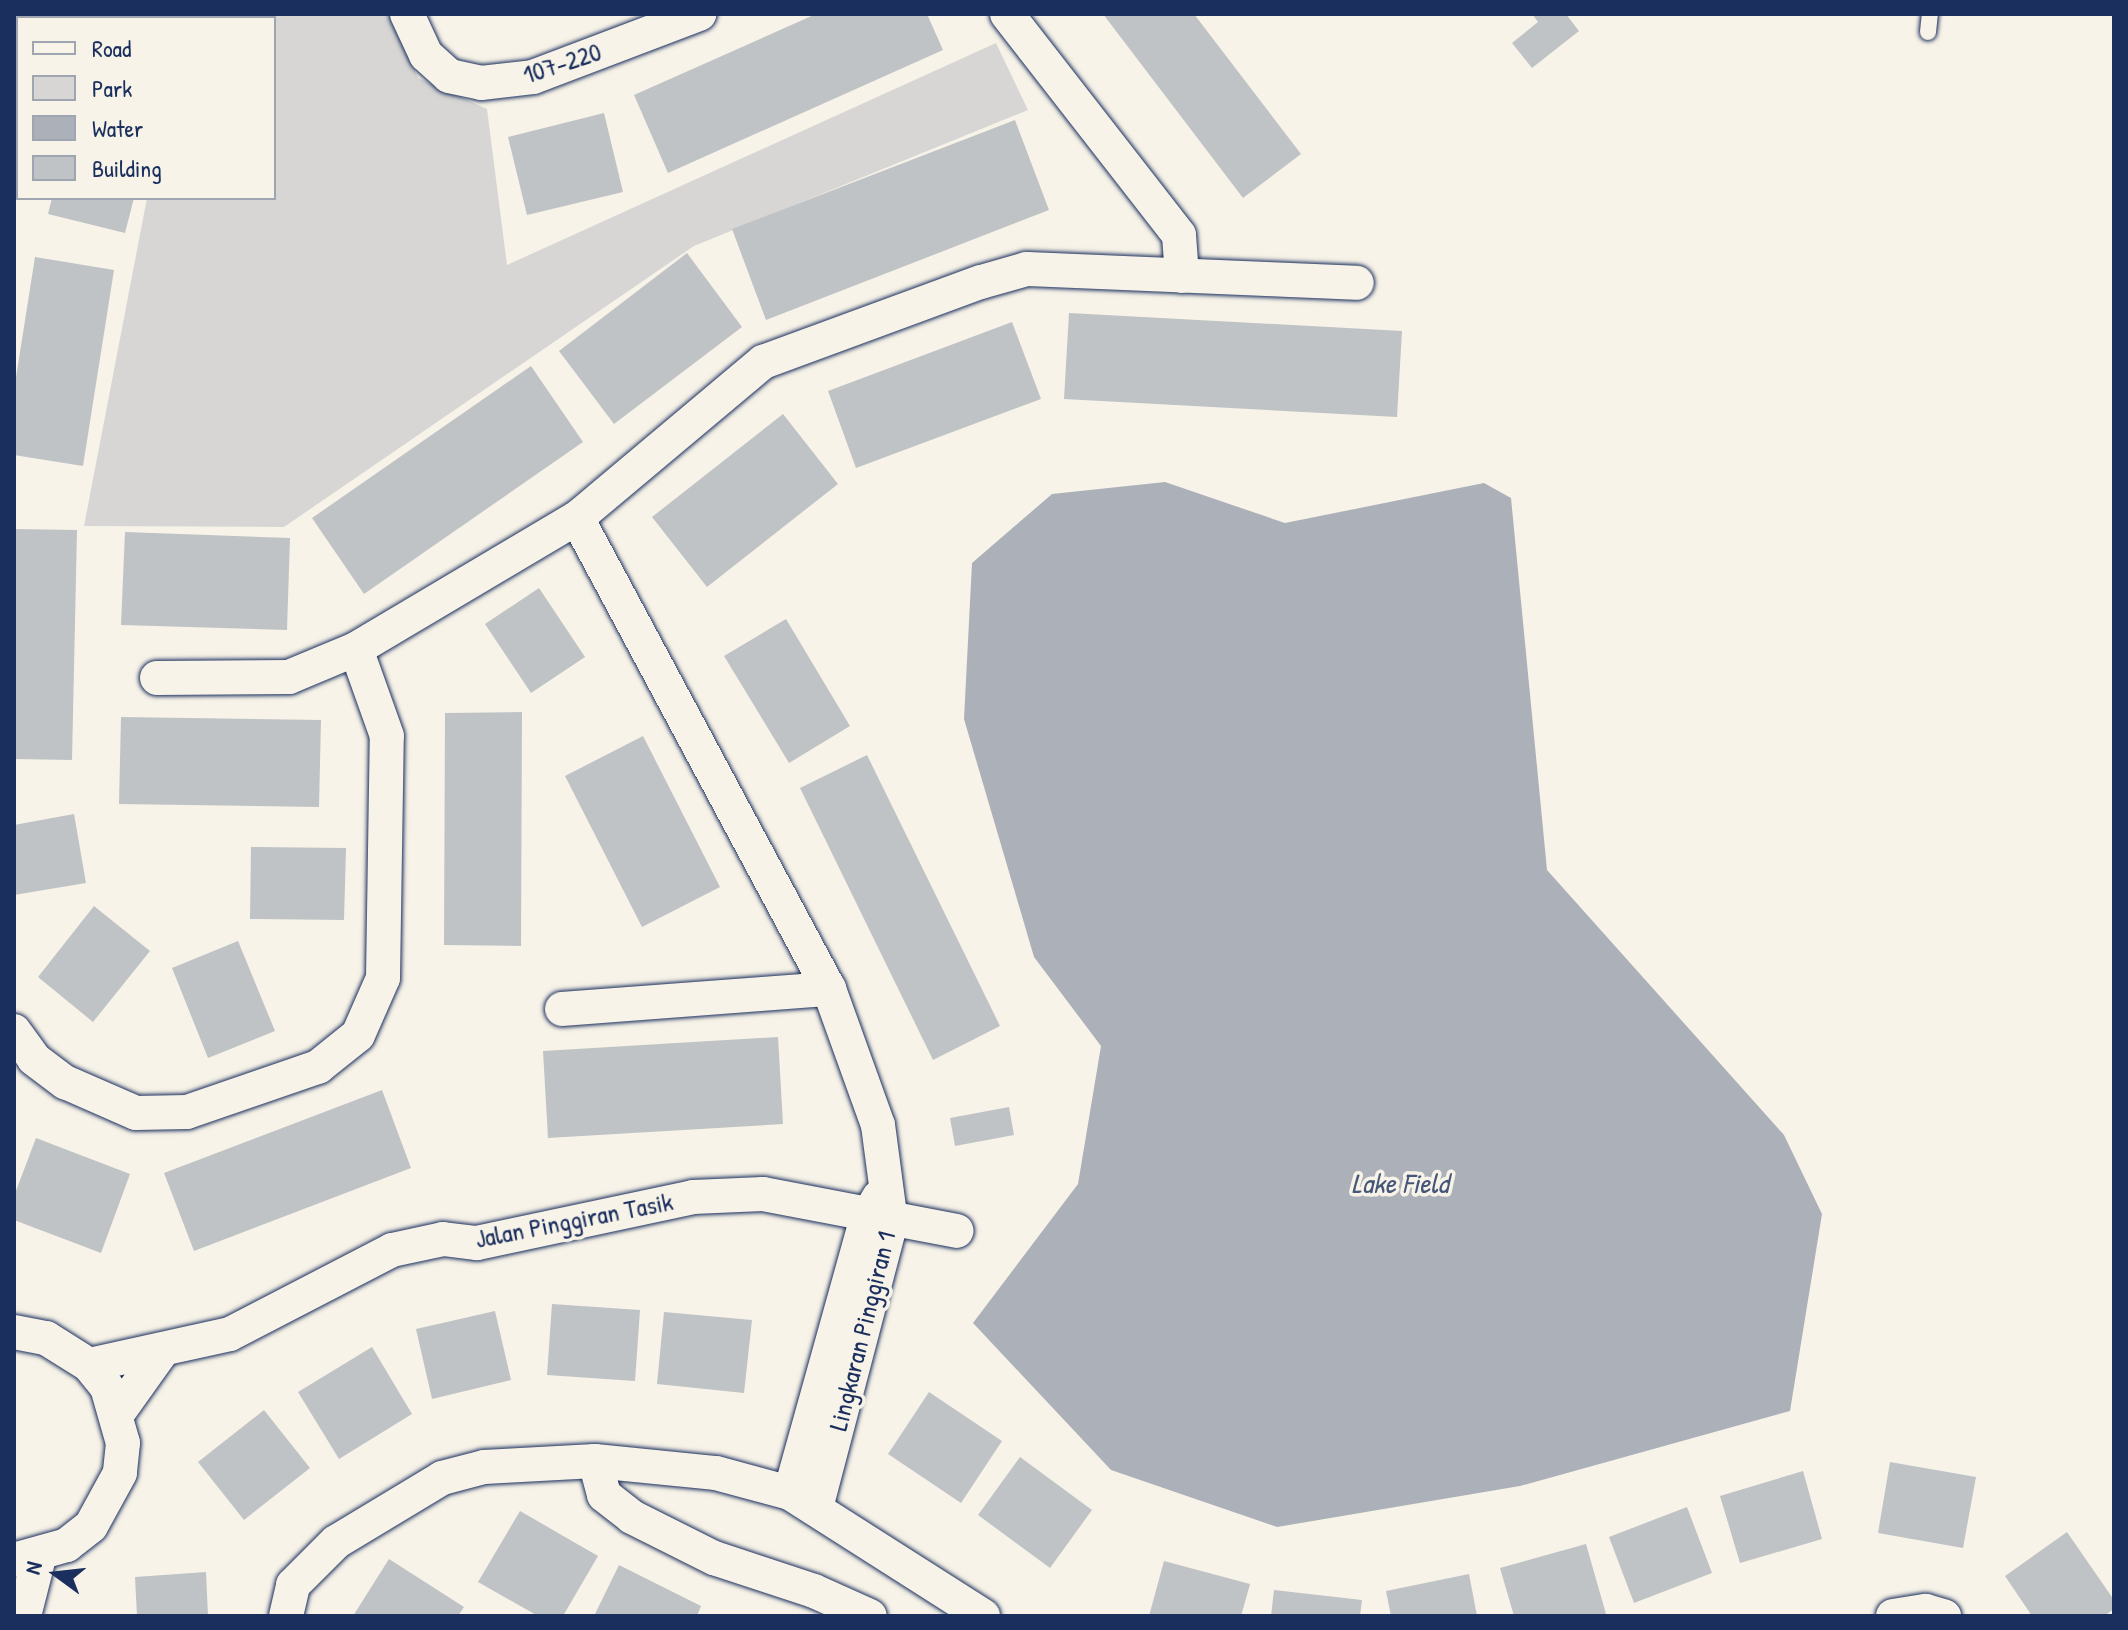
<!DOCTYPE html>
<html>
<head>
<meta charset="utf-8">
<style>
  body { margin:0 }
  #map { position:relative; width:2128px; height:1630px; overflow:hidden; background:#f7f3e8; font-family:"Patrick Hand",sans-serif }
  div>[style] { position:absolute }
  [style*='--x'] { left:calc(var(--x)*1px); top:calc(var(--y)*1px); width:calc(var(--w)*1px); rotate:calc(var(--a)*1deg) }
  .green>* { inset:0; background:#d7d6d4 }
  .water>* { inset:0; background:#acb0b9 }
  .building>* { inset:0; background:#c0c3c5 }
  .roads { filter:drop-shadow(0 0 2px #1b2f5e) drop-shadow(0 0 2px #1b2f5e) }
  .service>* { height:16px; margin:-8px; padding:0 8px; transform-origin:8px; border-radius:8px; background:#f7f3e8 }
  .minor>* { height:34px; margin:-17px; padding:0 17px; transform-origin:17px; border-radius:17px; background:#f7f3e8 }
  span { translate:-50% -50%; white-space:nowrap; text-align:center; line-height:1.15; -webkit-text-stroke:7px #f7f3e8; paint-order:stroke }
  .street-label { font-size:26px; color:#1b2f5e }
  .water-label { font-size:28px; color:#465679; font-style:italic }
  .frame { position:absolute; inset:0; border:16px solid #1b2f5e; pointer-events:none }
  .legend { position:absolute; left:16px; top:16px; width:260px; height:184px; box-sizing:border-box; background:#f7f3e8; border:2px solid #9fa5b1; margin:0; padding:10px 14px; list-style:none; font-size:24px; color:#1b2f5e }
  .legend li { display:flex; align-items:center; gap:16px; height:40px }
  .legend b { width:40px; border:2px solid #9fa5b1 }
  .north { position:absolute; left:16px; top:1534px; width:80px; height:80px; -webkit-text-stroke:6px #f7f3e8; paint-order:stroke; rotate:285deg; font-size:22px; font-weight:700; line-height:32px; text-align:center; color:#1b2f5e }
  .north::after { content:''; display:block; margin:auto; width:28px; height:36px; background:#1b2f5e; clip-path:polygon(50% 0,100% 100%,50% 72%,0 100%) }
</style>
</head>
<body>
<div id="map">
  <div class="green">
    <i style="clip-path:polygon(192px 14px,389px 14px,418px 78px,487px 109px,507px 265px,996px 43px,1028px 110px,694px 246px,284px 527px,84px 526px,147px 198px,274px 198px,274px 18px,191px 18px)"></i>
  </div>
  <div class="water">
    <i style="clip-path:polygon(1165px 482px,1285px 523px,1484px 483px,1511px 498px,1547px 870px,1784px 1135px,1822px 1214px,1790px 1411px,1520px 1486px,1277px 1527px,1111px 1470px,973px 1323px,1078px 1184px,1101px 1046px,1034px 957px,964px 719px,972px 563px,1052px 494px)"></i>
  </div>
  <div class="building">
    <i style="clip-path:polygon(97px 14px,179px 14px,96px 18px)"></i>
    <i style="clip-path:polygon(816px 14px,927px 14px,943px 50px,668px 173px,634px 95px)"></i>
    <i style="clip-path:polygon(1103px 14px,1194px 14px,1301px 154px,1243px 198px)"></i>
    <i style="clip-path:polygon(1532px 14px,1566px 14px,1579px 31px,1532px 68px,1512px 43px,1538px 22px)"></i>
    <i style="clip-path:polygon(604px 113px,623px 192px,527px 215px,508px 137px)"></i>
    <i style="clip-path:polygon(1015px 120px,1049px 210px,766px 320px,732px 229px)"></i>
    <i style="clip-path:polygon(52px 198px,134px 198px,125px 233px,48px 214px)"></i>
    <i style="clip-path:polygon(687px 253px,742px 327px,614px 424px,559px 351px)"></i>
    <i style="clip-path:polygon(35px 257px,114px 270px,83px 466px,14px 455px,14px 390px)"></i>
    <i style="clip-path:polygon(1069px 313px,1402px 331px,1397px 417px,1064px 399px)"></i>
    <i style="clip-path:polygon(1012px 322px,1041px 399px,856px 468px,828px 391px)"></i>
    <i style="clip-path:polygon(531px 366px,583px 442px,364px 594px,312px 518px)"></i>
    <i style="clip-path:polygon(783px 414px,838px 484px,707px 587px,652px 517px)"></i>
    <i style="clip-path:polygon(14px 529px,77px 530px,72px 760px,14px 759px)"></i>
    <i style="clip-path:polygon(125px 532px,290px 538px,287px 630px,121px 625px)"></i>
    <i style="clip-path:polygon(539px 588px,585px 657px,531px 693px,485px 624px)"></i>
    <i style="clip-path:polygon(786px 619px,850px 726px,789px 763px,724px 656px)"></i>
    <i style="clip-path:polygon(522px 712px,521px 946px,444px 945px,445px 713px)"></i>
    <i style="clip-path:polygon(121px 717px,321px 720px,319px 807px,119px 804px)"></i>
    <i style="clip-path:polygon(643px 736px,720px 887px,642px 927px,565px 776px)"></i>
    <i style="clip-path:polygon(867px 755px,1000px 1026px,933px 1060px,800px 788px)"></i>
    <i style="clip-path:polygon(74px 814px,86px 883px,14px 895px,14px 825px)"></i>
    <i style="clip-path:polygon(251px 847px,346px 848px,344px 920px,250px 919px)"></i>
    <i style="clip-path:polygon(94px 906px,150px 951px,93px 1022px,38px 977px)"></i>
    <i style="clip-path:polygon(238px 941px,275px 1031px,208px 1058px,172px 968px)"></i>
    <i style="clip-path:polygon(778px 1037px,783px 1124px,548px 1138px,543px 1051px)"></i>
    <i style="clip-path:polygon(382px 1090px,411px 1168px,194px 1251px,164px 1173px)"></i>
    <i style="clip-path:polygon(1009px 1107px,1014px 1135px,955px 1146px,950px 1118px)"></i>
    <i style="clip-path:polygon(36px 1138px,130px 1174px,101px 1253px,14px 1220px,14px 1196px)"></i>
    <i style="clip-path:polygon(552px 1304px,640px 1310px,635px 1381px,547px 1375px)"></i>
    <i style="clip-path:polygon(495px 1311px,511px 1380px,432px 1399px,416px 1329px)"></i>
    <i style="clip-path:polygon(664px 1312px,752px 1320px,744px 1393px,657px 1384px)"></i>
    <i style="clip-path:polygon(372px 1347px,412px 1414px,339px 1459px,298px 1392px)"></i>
    <i style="clip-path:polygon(929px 1392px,1002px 1441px,961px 1503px,888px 1454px)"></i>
    <i style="clip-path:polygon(264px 1410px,310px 1468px,244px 1520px,198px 1462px)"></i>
    <i style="clip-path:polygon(1020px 1457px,1092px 1510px,1050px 1568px,978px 1515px)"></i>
    <i style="clip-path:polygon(1890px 1462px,1976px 1477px,1963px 1548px,1878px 1533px)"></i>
    <i style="clip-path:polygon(1803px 1471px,1822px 1539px,1740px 1563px,1720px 1496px)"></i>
    <i style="clip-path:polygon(1687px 1507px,1712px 1573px,1634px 1603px,1609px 1537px)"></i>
    <i style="clip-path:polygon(520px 1511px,598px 1556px,563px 1616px,538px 1616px,478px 1582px)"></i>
    <i style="clip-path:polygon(2067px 1532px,2114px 1600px,2114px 1609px,2104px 1616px,2032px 1616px,2005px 1576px)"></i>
    <i style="clip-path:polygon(1586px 1544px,1606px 1614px,1514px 1616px,1500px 1568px)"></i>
    <i style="clip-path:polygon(389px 1559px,464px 1607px,458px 1616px,353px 1616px)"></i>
    <i style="clip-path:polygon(1164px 1561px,1250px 1584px,1241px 1616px,1149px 1616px)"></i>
    <i style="clip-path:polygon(619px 1565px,701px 1606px,697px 1616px,594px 1616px)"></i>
    <i style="clip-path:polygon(206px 1572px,208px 1616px,137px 1616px,135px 1577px)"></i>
    <i style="clip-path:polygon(1469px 1574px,1477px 1616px,1391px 1616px,1386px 1591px)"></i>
    <i style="clip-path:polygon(1274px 1590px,1362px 1600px,1360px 1616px,1271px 1616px)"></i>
  </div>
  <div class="roads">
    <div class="service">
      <i style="--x:1928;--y:32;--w:18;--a:-84"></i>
    </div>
    <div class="minor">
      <i style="--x:407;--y:14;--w:45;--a:65.1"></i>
      <i style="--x:426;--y:55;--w:31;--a:42"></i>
      <i style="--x:449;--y:76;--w:33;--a:12"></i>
      <i style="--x:481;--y:83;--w:52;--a:-6.6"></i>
      <i style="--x:533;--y:77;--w:178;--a:-20.8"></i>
      <i style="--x:1007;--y:14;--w:280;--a:52.1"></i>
      <i style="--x:1179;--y:235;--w:41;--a:85.8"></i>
      <i style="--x:36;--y:18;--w:4;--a:-76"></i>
      <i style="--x:14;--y:94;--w:15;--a:-74"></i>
      <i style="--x:577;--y:518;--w:534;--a:61.85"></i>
      <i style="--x:829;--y:989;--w:145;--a:70.2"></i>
      <i style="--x:878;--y:1125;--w:98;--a:82.4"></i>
      <i style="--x:891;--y:1222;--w:296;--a:104.7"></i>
      <i style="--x:157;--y:678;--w:132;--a:-0.4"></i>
      <i style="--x:289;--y:677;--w:73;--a:-22.7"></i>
      <i style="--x:356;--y:649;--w:257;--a:-30.7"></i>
      <i style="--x:577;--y:518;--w:243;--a:-40"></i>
      <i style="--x:763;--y:362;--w:232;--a:-20.2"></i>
      <i style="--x:981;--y:282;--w:48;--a:-15.8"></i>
      <i style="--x:1027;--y:269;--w:330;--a:2.4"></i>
      <i style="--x:562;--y:1009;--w:268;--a:-4.3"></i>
      <i style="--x:14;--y:1031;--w:34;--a:54"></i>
      <i style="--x:34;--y:1059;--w:39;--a:37"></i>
      <i style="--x:65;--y:1082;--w:77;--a:23.6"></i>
      <i style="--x:136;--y:1113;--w:51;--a:-1.1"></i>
      <i style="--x:187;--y:1112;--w:139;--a:-19"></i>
      <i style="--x:318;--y:1067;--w:51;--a:-38.7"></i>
      <i style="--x:358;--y:1035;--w:62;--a:-66.3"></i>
      <i style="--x:383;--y:978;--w:242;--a:-89.1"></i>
      <i style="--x:387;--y:736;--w:92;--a:-109.6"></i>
      <i style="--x:14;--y:1332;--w:33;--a:11"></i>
      <i style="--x:46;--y:1338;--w:51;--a:32.1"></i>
      <i style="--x:89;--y:1365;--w:28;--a:51"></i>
      <i style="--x:107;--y:1387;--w:58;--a:74.1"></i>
      <i style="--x:123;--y:1443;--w:30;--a:96"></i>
      <i style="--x:120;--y:1473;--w:60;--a:118.7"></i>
      <i style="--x:91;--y:1526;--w:31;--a:142"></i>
      <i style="--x:67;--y:1545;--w:55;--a:164.2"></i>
      <i style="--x:89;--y:1365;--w:144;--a:-12.4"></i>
      <i style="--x:230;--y:1334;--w:182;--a:-27.4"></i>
      <i style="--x:392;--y:1250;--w:52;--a:-12.2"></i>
      <i style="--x:443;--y:1239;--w:34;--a:7"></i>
      <i style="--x:477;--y:1243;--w:221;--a:-12"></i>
      <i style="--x:693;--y:1197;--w:70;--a:-2.5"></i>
      <i style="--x:763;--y:1194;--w:197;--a:10.8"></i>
      <i style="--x:118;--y:1413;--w:76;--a:-54.6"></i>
      <i style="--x:595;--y:1461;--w:35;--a:75"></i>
      <i style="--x:604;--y:1495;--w:36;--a:38"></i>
      <i style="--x:632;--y:1517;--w:92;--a:26.6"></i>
      <i style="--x:714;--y:1558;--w:105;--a:18.3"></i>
      <i style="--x:814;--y:1591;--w:61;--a:24.1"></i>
      <i style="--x:790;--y:1493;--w:287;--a:-74.4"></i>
      <i style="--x:867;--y:1217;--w:23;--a:-59"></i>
      <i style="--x:24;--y:1616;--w:61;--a:-75.7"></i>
      <i style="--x:286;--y:1616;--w:32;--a:-77"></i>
      <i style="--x:293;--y:1585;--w:61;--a:-45"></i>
      <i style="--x:336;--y:1542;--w:124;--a:-31.1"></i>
      <i style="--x:442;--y:1478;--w:43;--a:-14.7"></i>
      <i style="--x:484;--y:1467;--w:111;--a:-3.1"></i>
      <i style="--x:595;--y:1461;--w:122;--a:5.7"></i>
      <i style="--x:716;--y:1473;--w:77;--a:15.1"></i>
      <i style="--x:790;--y:1493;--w:229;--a:32.5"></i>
      <i style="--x:1893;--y:1616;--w:33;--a:-9"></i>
      <i style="--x:1926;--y:1611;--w:19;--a:16"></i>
    </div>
  </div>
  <div class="street-label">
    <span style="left:562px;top:63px;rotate:-18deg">107-220</span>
    <span style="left:574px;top:1220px;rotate:-11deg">Jalan Pinggiran Tasik</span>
    <span style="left:862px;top:1331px;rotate:-76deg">Lingkaran Pinggiran 1</span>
  </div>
  <div class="water-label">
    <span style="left:1400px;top:1183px">Lake Field</span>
  </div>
  <div class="frame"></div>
  <ul class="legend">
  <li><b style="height:10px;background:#f7f3e8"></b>Road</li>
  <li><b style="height:22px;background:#d7d6d4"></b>Park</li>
  <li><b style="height:22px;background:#acb0b9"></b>Water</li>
  <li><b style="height:22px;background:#c0c3c5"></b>Building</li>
  </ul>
  <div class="north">N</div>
</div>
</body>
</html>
